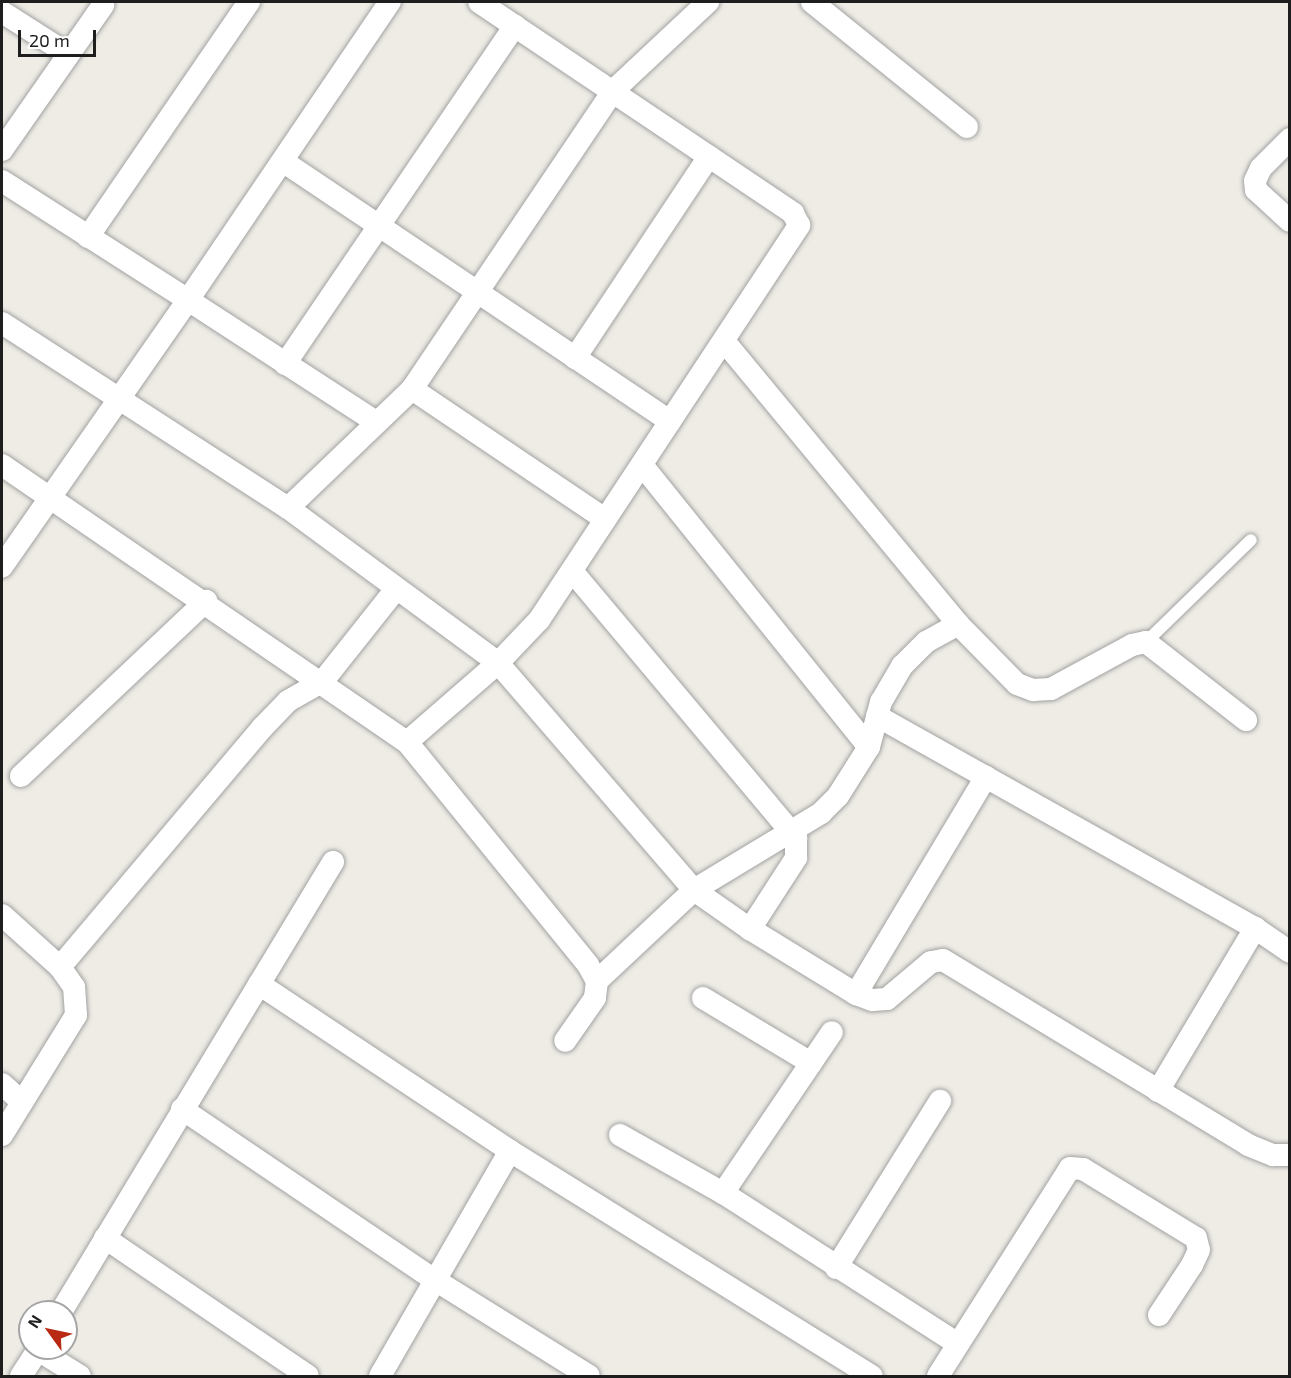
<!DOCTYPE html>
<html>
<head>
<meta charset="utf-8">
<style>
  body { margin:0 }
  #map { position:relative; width:1291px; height:1378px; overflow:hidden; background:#eeece5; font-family:"Exo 2",sans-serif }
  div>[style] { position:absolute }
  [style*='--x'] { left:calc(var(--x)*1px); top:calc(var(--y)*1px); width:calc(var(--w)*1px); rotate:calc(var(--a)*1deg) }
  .roads { filter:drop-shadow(0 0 2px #a2a2a2) drop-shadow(0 0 2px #a2a2a2) }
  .lane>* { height:12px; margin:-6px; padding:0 6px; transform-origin:6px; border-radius:6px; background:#fff }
  .street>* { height:22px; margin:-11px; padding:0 11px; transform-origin:11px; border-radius:11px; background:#fff }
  span { translate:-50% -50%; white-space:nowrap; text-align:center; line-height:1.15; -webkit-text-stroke:4.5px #fff; paint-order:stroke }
  .frame { position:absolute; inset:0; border:3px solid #1e1e1e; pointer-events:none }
  .north { position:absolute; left:18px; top:1300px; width:60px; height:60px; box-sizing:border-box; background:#fff; border:2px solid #a5a5a5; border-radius:50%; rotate:303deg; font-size:16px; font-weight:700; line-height:24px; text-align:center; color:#1e1e1e }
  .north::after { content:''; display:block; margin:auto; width:21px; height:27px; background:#b82a14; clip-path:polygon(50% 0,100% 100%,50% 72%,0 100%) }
  .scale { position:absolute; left:18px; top:30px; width:78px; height:27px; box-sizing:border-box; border:3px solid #1e1e1e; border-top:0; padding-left:8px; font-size:18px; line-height:21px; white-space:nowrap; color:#1e1e1e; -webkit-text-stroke:4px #fff; paint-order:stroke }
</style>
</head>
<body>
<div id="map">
  <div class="roads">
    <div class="lane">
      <i style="--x:1146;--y:642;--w:146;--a:-44.2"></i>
    </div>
    <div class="street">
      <i style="--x:812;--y:2;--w:199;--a:38.9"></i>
      <i style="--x:2;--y:12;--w:78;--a:32.5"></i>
      <i style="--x:1290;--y:139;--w:41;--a:135"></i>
      <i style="--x:1261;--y:168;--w:14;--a:115"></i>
      <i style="--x:1255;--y:181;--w:9;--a:84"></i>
      <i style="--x:1256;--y:190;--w:46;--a:42.4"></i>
      <i style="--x:2;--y:150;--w:177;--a:-55.1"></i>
      <i style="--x:284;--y:162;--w:465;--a:33.9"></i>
      <i style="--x:2;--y:181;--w:221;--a:32.6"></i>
      <i style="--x:188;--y:300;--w:325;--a:124.9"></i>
      <i style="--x:88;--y:237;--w:285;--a:-55.6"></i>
      <i style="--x:2;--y:323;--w:341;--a:32.9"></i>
      <i style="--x:288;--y:508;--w:261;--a:36.4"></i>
      <i style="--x:498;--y:663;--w:300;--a:49.2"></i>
      <i style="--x:694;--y:890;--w:68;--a:34.9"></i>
      <i style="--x:750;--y:929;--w:124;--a:31.5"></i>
      <i style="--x:856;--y:994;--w:17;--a:21"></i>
      <i style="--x:872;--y:1000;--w:15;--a:-4"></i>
      <i style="--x:887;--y:999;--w:57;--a:-40.1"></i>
      <i style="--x:931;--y:962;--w:12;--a:-9"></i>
      <i style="--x:943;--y:960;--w:357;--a:31.2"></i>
      <i style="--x:1248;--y:1145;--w:27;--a:22"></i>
      <i style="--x:1273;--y:1155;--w:17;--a:0"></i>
      <i style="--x:724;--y:341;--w:367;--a:50.4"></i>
      <i style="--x:958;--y:624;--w:84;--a:45.5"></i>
      <i style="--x:1017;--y:684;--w:17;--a:21"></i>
      <i style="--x:1033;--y:690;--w:18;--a:-3"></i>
      <i style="--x:1051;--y:689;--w:92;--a:-28.5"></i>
      <i style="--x:1132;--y:645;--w:14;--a:-12"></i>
      <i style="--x:1146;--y:642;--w:127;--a:38"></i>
      <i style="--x:575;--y:358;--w:242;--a:-56.4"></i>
      <i style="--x:285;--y:364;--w:409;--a:-55.8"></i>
      <i style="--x:412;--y:389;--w:233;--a:34"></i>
      <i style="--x:376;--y:422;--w:224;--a:-147"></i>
      <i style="--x:188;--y:300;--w:360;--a:-55.9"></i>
      <i style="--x:2;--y:465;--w:491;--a:34.4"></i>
      <i style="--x:407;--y:742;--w:287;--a:50.9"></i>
      <i style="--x:588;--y:965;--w:18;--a:61"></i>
      <i style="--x:597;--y:981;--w:17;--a:97"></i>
      <i style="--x:595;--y:998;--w:52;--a:124.9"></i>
      <i style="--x:642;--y:465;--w:362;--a:51.2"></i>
      <i style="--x:288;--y:508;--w:172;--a:-43.8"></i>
      <i style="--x:412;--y:389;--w:361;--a:-56"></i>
      <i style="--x:614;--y:90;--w:129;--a:-43.1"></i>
      <i style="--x:572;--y:571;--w:349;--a:50"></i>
      <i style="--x:796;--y:838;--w:20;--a:90"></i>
      <i style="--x:796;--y:858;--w:85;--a:122.9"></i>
      <i style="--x:877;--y:716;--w:433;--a:29.3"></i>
      <i style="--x:1255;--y:928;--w:42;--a:34.4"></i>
      <i style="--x:407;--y:742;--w:121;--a:-41"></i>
      <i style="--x:498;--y:663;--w:59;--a:-46.4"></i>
      <i style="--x:539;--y:620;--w:473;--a:-56.6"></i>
      <i style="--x:799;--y:225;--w:13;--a:-117"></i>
      <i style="--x:793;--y:213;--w:378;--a:-146.1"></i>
      <i style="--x:21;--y:776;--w:255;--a:-43.4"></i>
      <i style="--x:2;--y:915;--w:78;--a:41.9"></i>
      <i style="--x:597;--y:981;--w:133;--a:-43.2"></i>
      <i style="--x:694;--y:890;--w:149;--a:-31.2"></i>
      <i style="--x:821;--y:813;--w:24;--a:-45"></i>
      <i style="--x:838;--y:796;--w:58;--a:-57.7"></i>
      <i style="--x:869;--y:747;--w:47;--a:-75.1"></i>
      <i style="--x:881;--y:702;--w:42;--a:-59.7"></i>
      <i style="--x:902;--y:666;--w:34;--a:-45"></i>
      <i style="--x:926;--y:642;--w:37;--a:-29"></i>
      <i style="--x:259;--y:984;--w:301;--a:33.6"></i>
      <i style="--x:856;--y:994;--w:253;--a:-59.1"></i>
      <i style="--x:703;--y:998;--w:126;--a:31"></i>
      <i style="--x:2;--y:1084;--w:27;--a:42"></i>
      <i style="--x:1158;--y:1091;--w:190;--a:-59.2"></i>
      <i style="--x:182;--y:1109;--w:305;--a:34.1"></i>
      <i style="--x:435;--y:1280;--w:181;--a:31.9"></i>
      <i style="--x:2;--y:1135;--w:141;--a:-58.3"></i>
      <i style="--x:76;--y:1015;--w:28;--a:-94"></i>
      <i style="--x:74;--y:987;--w:24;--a:-125"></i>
      <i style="--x:60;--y:967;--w:313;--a:-49.8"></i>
      <i style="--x:262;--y:728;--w:37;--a:-46"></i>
      <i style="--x:288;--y:701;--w:40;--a:-29.7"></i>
      <i style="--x:323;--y:681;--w:117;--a:-51.6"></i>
      <i style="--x:620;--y:1135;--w:118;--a:29.4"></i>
      <i style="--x:723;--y:1193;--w:279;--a:32.7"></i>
      <i style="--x:723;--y:1193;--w:194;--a:-55.9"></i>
      <i style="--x:105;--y:1238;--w:245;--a:34.2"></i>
      <i style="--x:836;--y:1268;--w:197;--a:-58.1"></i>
      <i style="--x:61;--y:1312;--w:526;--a:-58.85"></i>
      <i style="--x:38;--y:1350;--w:49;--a:31.8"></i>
      <i style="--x:21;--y:1376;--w:33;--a:-57"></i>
      <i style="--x:380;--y:1376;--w:260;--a:-60"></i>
      <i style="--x:510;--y:1151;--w:426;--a:31.9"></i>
      <i style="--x:938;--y:1376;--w:246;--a:-57.6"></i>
      <i style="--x:1070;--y:1168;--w:13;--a:4"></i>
      <i style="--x:1083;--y:1169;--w:132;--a:31.4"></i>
      <i style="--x:1196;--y:1238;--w:12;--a:76"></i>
      <i style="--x:1199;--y:1250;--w:17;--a:115"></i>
      <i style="--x:1192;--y:1265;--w:60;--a:123.4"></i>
    </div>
  </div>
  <div class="frame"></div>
  <div class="north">N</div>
  <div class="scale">20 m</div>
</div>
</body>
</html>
